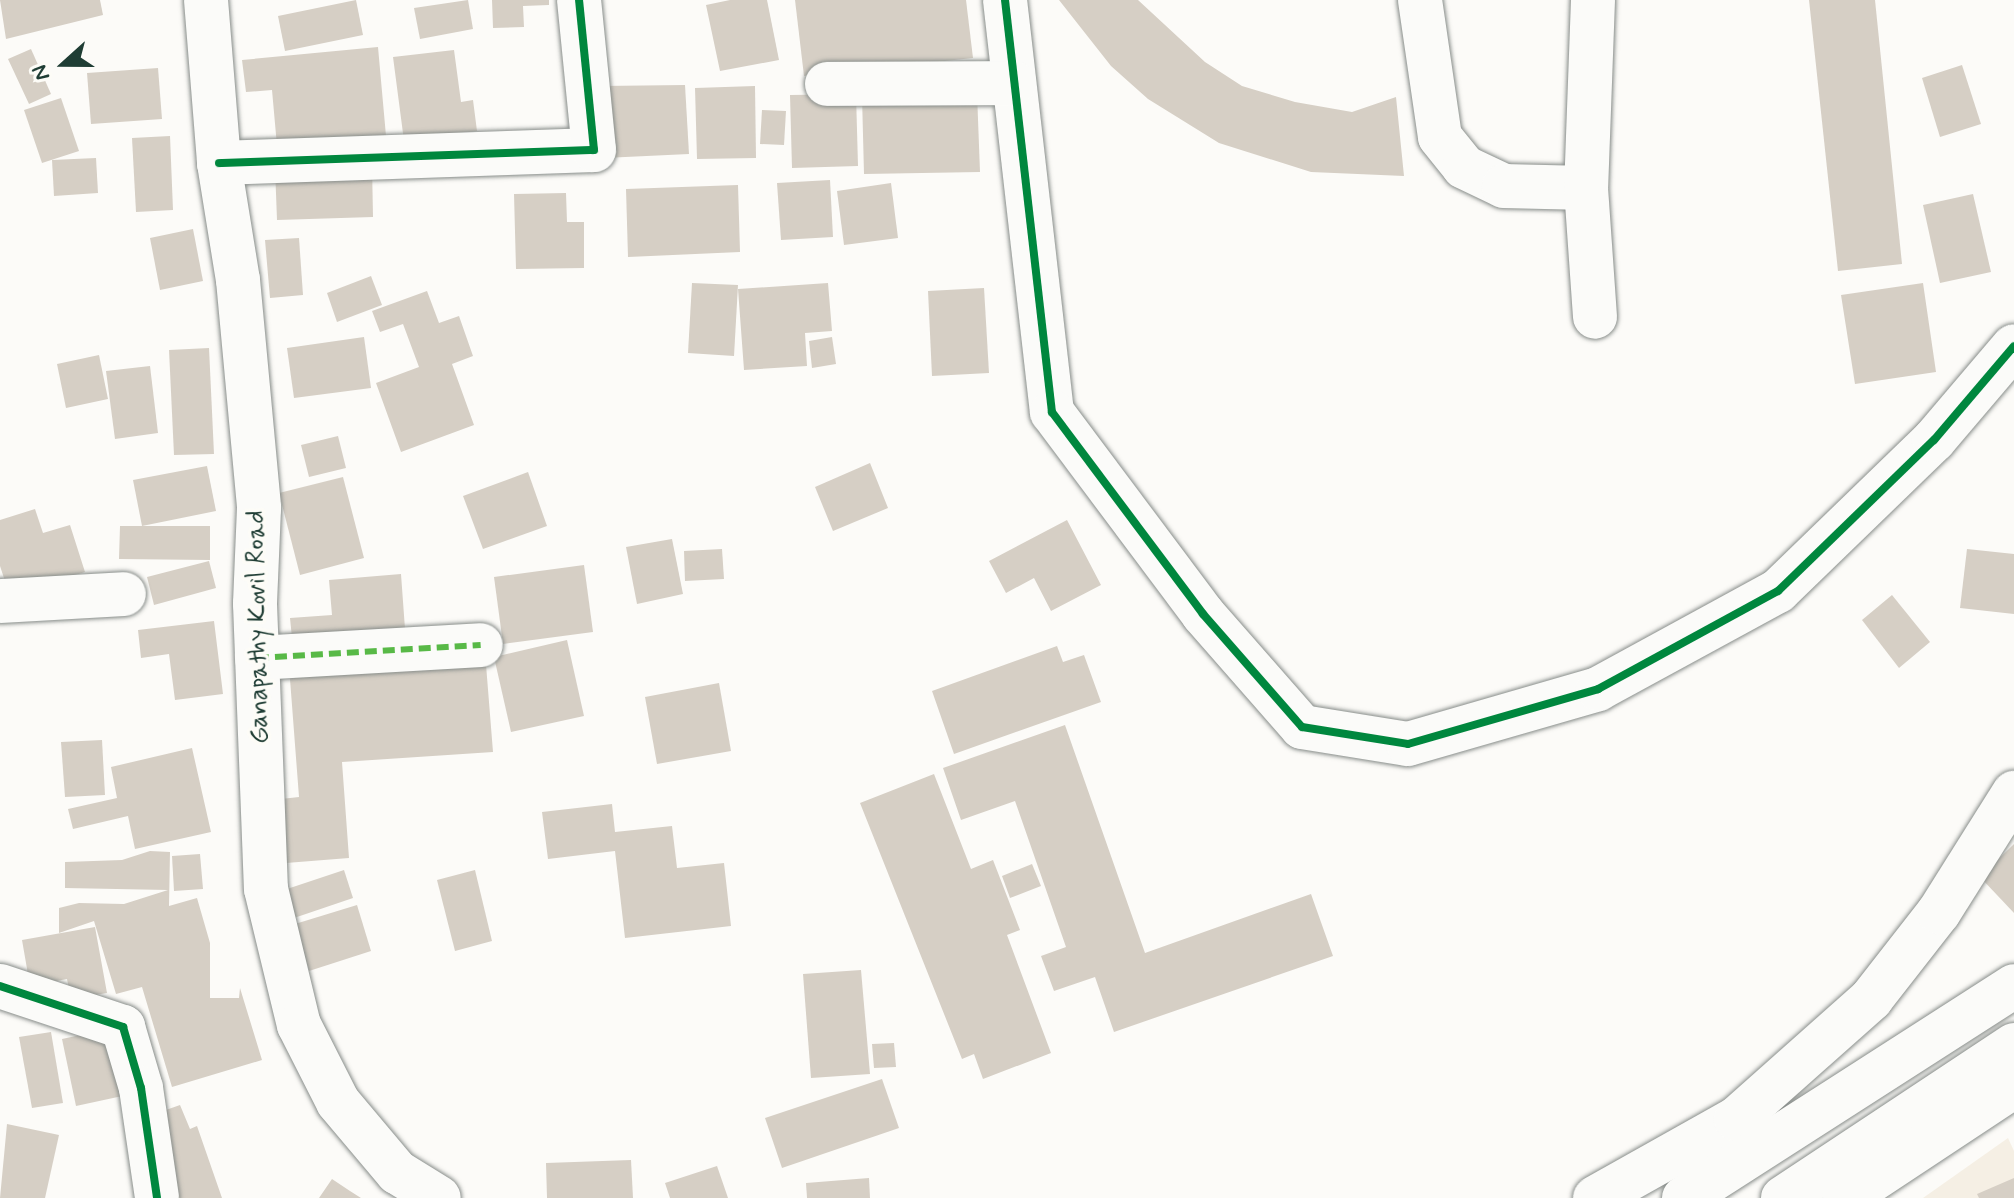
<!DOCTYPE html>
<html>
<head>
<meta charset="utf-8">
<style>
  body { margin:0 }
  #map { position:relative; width:2014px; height:1198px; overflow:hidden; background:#fcfbf8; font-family:Mynerve,sans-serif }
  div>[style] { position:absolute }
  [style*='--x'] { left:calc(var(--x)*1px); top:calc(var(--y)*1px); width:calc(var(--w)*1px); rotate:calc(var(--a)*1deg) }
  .built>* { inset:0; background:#f5efe4 }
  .building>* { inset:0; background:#d6cfc5 }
  .roads { filter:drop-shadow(0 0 2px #888d8a) drop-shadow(0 0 2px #888d8a) }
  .minor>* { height:44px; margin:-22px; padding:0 22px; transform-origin:22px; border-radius:22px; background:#fbfbf9 }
  .major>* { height:44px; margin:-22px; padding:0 22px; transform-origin:22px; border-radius:22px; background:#fbfbf9 }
  .quiet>* { height:6px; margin-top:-3px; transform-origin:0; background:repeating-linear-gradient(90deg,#58b947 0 12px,transparent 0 18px) }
  .cycleway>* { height:8px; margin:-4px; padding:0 4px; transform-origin:4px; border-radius:4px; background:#00873e }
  span { translate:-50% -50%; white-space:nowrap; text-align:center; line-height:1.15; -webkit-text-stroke:7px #fdfcf7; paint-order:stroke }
  .street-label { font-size:26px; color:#1f3d34 }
  .north { position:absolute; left:24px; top:24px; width:80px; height:80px; -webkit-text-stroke:6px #fdfcf7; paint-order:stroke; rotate:249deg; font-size:22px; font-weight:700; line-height:32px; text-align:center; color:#1f3d34 }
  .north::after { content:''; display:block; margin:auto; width:28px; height:36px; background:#1f3d34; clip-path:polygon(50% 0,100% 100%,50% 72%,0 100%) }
</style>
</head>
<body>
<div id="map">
  <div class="built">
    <i style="clip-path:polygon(2008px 1138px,2014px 1151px,2014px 1198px,1923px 1198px)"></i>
  </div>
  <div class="building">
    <i style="clip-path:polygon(0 0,100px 0,103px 15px,6px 39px)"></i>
    <i style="clip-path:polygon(356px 0,363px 35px,285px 51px,278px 16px)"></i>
    <i style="clip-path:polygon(468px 0,473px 29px,420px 39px,414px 8px)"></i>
    <i style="clip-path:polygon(492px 0,549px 0,549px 5px,523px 6px,524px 27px,493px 28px)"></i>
    <i style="clip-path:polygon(730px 0,767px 0,779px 60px,720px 71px,706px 5px)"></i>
    <i style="clip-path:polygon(795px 0,966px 0,973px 58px,804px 76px)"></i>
    <i style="clip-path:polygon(1059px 0,1138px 0,1205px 62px,1242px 86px,1295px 102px,1352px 112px,1396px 97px,1404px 176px,1311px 172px,1219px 143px,1148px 99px,1111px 66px)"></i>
    <i style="clip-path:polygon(1809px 0,1875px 0,1902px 264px,1838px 271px)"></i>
    <i style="clip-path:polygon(378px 47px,386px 136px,277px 146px,272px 90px,246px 92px,242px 60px)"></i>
    <i style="clip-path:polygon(31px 49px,51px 94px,29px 104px,8px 59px)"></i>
    <i style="clip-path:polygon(454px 50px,461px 102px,473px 100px,477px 131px,404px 141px,393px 57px)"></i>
    <i style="clip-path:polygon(1962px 65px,1981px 124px,1940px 137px,1922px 78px)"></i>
    <i style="clip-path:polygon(158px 68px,162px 119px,91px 124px,87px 73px)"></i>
    <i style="clip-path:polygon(685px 85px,689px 154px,604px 158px,601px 86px)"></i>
    <i style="clip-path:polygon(755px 86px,756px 158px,697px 159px,695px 88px)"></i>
    <i style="clip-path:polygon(977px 93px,980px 172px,864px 174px,862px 96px)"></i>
    <i style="clip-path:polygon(856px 94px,858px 166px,792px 168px,790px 95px)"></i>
    <i style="clip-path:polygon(61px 98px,79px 151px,42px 163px,24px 110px)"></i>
    <i style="clip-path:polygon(762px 110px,786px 111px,784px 145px,760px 144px)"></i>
    <i style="clip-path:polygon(170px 136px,173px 210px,136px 212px,132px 138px)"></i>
    <i style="clip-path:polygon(96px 158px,98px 193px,54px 196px,52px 160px)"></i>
    <i style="clip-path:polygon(372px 165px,373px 217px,277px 220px,275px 167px)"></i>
    <i style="clip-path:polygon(830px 180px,833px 237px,781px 240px,777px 183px)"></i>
    <i style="clip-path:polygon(891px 183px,898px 238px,844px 245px,837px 191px)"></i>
    <i style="clip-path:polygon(738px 185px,740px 252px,628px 257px,626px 189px)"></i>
    <i style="clip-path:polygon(566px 193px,567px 222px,584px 222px,584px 268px,516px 269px,514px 194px)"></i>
    <i style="clip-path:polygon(1973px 194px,1991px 272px,1940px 283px,1923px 205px)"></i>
    <i style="clip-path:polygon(193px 229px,203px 281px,160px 290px,150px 238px)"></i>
    <i style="clip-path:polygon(299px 238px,303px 295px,270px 298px,265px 240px)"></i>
    <i style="clip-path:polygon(371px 276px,382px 305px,337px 322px,327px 293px)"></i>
    <i style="clip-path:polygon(692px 283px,738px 285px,734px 356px,688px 353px)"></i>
    <i style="clip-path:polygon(828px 283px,832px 331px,805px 333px,807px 366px,744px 370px,738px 289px)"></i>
    <i style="clip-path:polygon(1923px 283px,1936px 372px,1855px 384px,1841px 295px)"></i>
    <i style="clip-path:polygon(984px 288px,989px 373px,932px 376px,928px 291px)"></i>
    <i style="clip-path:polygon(427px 291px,439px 323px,459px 316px,473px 356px,452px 364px,474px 425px,401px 452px,376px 383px,419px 367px,403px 324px,380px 332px,372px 311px)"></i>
    <i style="clip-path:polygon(364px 337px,371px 388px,294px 398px,287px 348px)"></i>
    <i style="clip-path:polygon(832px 337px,836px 364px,812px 368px,809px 341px)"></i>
    <i style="clip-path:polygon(209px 348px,214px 454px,174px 455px,169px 350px)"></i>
    <i style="clip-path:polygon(99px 355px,108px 399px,66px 408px,57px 364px)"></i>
    <i style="clip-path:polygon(150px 366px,158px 433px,115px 439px,106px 371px)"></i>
    <i style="clip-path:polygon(338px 436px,346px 468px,309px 477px,301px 445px)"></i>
    <i style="clip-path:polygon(870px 463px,888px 508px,833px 531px,815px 487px)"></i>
    <i style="clip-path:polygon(207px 466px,216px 511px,142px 526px,133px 480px)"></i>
    <i style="clip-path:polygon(528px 472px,547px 526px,483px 549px,463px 496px)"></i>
    <i style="clip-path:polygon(343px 477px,364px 558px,300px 575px,279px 493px)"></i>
    <i style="clip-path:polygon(35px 509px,43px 533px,70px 525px,85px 572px,10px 596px,0 566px,0 520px)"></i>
    <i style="clip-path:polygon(1067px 520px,1101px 585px,1051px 611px,1034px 578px,1006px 593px,989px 561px)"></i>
    <i style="clip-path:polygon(120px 526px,210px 526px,210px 560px,119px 559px)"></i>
    <i style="clip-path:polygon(672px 539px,683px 594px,637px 604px,626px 547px)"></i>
    <i style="clip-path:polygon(722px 549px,724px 579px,685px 581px,684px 551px)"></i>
    <i style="clip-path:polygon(1967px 549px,2014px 554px,2014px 614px,1960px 608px)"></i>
    <i style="clip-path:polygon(209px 561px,216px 588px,154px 605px,147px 577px)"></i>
    <i style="clip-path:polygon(584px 565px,593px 632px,503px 644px,494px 577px)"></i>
    <i style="clip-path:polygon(401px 574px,405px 629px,292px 638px,290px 618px,332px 615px,329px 580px)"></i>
    <i style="clip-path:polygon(1892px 595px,1930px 642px,1899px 668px,1862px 620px)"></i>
    <i style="clip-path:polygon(214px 621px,223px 694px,175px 700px,169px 654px,141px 658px,138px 630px)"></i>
    <i style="clip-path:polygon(567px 640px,584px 716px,511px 732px,494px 657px)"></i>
    <i style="clip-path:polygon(1057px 646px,1063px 662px,1084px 655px,1101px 702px,954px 754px,932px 691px)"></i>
    <i style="clip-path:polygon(485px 652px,493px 752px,342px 762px,349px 858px,286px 863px,281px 799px,299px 797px,289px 666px)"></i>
    <i style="clip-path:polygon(719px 683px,731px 751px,657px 764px,645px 697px)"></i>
    <i style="clip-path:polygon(1065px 725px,1145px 953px,1311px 894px,1333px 956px,1114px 1032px,1095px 977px,1054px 991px,1041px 956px,1066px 947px,1015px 801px,961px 820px,943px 768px)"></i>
    <i style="clip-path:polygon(102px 740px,105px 795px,65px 797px,61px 742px)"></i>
    <i style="clip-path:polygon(192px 748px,211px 832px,135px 849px,128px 816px,73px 829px,68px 809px,117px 798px,111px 767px)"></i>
    <i style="clip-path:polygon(934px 774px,971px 869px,993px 860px,1020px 930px,1007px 935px,1051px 1053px,983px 1079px,974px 1054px,962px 1059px,860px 803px)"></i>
    <i style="clip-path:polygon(612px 804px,615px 832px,672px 826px,677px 868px,724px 863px,731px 926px,625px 938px,615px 851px,548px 859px,542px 812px)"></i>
    <i style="clip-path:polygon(2014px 844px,2014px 913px,1980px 877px)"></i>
    <i style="clip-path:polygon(150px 851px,170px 852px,169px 906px,197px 898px,210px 943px,210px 998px,239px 998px,240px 988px,262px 1060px,172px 1087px,142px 987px,116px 994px,94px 921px,59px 933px,59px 908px,79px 903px,124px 904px,168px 890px,65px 888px,65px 862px,122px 860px)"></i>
    <i style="clip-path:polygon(200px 854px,203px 889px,174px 891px,172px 856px)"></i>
    <i style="clip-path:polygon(1032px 864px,1041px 886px,1010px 898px,1002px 876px)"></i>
    <i style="clip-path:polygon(344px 870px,353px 898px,294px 918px,284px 890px)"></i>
    <i style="clip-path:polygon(475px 870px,492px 941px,455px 951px,437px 880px)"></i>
    <i style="clip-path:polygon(357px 905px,371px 951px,309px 971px,295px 924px)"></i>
    <i style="clip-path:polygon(95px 927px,107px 993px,71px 999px,67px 979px,30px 986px,22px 940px)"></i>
    <i style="clip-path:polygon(861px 970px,870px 1074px,811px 1078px,803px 974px)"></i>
    <i style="clip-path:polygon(113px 1028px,127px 1095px,76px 1106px,62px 1039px)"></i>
    <i style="clip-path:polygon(51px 1032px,63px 1103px,32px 1108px,19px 1037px)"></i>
    <i style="clip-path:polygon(894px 1043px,896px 1067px,874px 1068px,872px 1044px)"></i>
    <i style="clip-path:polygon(882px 1079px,899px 1128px,782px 1168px,765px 1118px)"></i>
    <i style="clip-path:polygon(180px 1105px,190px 1129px,197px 1126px,222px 1198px,179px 1198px,149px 1116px)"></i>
    <i style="clip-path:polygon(7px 1124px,59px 1135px,45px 1198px,0 1198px)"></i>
    <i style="clip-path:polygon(631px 1160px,633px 1198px,547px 1198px,546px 1163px)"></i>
    <i style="clip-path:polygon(717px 1166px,728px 1198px,670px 1198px,665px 1183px)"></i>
    <i style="clip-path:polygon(869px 1178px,870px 1198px,807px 1198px,806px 1183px)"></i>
    <i style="clip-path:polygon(2014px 1178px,2014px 1198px,1979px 1198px,1977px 1194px)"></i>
    <i style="clip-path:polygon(332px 1179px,350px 1191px,361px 1198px,319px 1198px)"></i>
  </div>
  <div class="roads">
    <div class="minor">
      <i style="--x:1005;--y:0;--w:415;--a:83.5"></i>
      <i style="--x:1052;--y:412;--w:252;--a:53.2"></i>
      <i style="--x:1203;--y:614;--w:150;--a:48.8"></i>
      <i style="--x:1302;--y:727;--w:107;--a:9.1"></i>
      <i style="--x:1408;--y:744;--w:198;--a:-16.1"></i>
      <i style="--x:1598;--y:689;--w:205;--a:-28.6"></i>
      <i style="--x:1778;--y:591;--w:217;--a:-44.1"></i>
      <i style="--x:1934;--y:440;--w:123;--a:-49.6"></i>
      <i style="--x:1420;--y:0;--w:138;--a:81.7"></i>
      <i style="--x:1440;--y:137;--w:38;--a:51"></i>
      <i style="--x:1464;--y:167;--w:44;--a:25.4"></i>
      <i style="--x:1504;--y:186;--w:82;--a:1.4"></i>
      <i style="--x:1593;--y:0;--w:188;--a:92.1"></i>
      <i style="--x:1586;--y:188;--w:129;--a:86"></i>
      <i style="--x:827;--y:84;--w:187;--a:-0.3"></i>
      <i style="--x:219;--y:163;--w:375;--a:-2"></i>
      <i style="--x:594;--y:150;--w:151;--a:-95.7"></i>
      <i style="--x:0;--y:601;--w:124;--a:-3.2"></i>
      <i style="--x:257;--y:658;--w:224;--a:-3.3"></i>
      <i style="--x:0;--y:986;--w:130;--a:18.4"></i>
      <i style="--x:123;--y:1027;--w:64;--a:73.6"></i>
      <i style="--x:141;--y:1088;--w:111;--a:81.7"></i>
    </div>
    <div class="major">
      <i style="--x:206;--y:0;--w:164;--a:85.4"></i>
      <i style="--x:219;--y:163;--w:119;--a:80.8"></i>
      <i style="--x:238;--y:280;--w:229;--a:84.7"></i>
      <i style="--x:259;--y:508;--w:96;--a:92.4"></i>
      <i style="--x:255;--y:604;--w:285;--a:87.8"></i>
      <i style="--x:266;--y:889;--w:140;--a:76.4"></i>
      <i style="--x:299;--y:1025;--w:86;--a:63.1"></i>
      <i style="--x:338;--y:1102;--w:92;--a:49.9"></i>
      <i style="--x:397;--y:1172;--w:49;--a:31.8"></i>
      <i style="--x:1595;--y:1198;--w:162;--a:-29.3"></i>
      <i style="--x:1736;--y:1119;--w:181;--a:-41.6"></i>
      <i style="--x:1871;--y:999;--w:110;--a:-52"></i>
      <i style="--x:1939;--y:912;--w:141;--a:-57.8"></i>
      <i style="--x:1684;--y:1198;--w:392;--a:-32.7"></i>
      <i style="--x:1783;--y:1198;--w:277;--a:-33.5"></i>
      <i style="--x:1845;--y:1198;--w:203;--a:-33.5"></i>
    </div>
  </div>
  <div class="quiet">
    <i style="--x:257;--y:658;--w:224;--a:-3.3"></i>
  </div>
  <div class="cycleway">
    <i style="--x:1005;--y:0;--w:415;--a:83.5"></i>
    <i style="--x:1052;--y:412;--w:252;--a:53.2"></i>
    <i style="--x:1203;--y:614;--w:150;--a:48.8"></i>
    <i style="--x:1302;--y:727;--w:107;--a:9.1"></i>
    <i style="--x:1408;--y:744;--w:198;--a:-16.1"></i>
    <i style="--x:1598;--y:689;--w:205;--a:-28.6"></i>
    <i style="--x:1778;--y:591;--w:217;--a:-44.1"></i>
    <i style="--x:1934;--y:440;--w:123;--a:-49.6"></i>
    <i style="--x:219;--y:163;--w:375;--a:-2"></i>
    <i style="--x:594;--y:150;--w:151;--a:-95.7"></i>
    <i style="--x:0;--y:986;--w:130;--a:18.4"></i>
    <i style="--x:123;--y:1027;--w:64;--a:73.6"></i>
    <i style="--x:141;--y:1088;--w:111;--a:81.7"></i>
  </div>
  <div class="street-label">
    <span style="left:259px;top:627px;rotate:-91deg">Ganapathy Kovil Road</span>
  </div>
  <div class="north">N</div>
</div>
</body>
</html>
